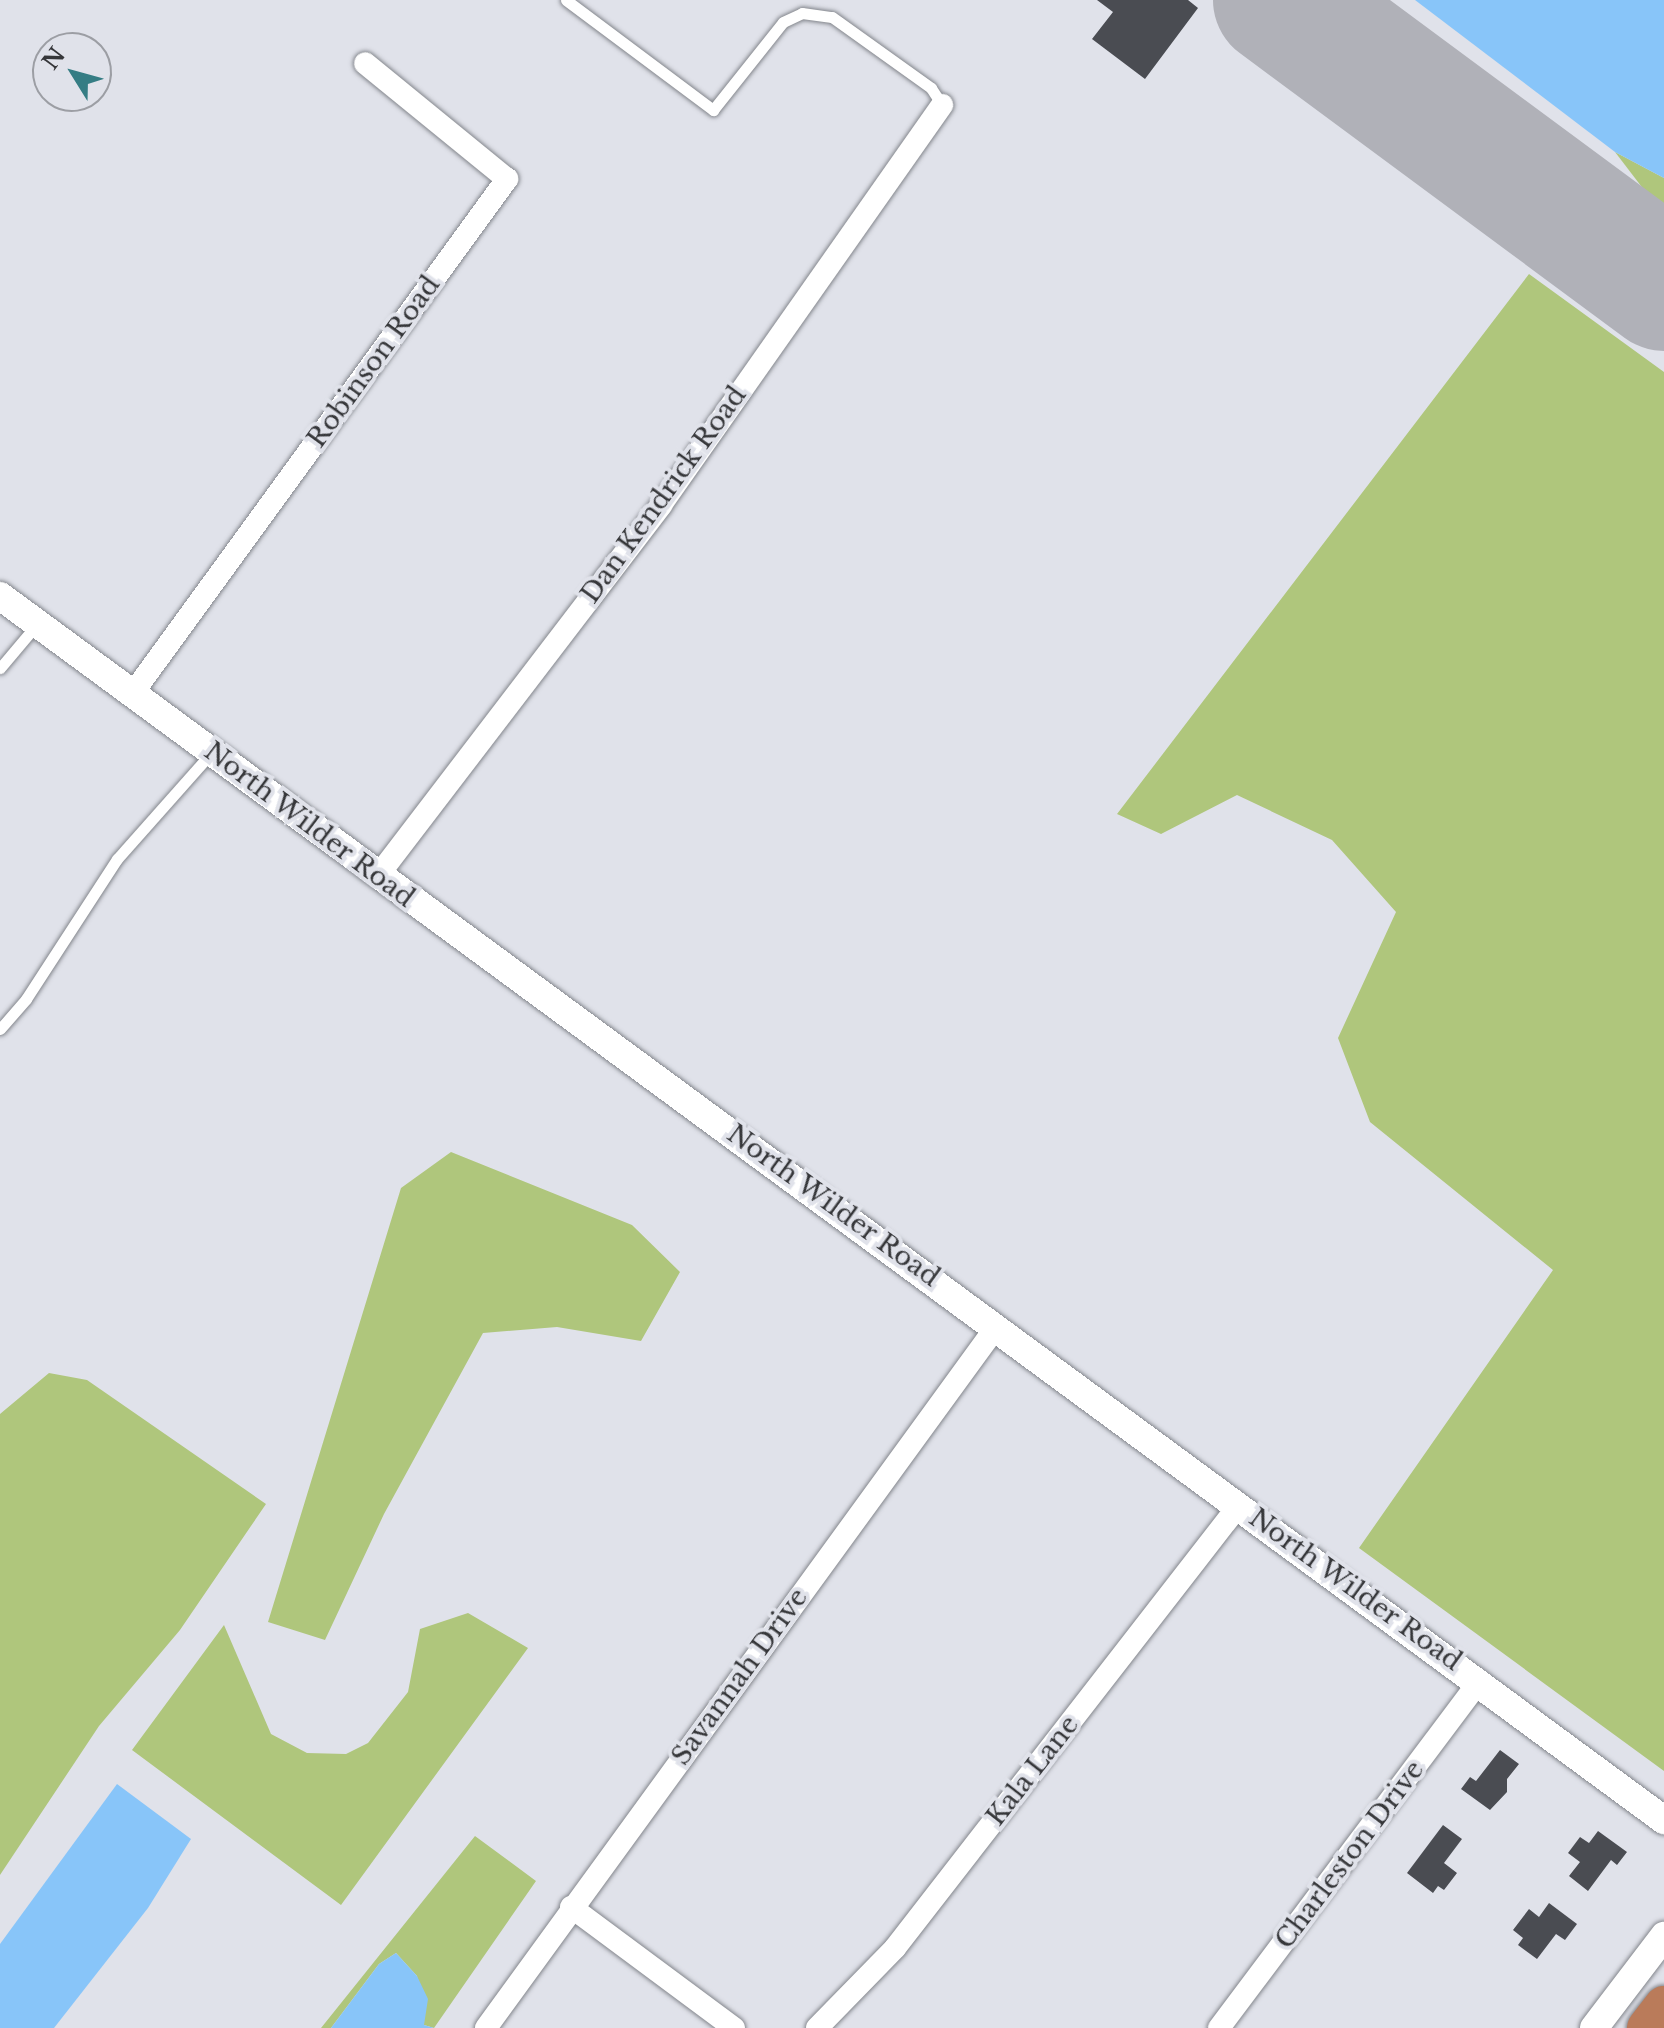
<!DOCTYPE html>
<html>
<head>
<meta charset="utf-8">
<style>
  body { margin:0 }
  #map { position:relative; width:1664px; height:2028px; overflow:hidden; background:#e0e2ea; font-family:"Libre Baskerville",serif }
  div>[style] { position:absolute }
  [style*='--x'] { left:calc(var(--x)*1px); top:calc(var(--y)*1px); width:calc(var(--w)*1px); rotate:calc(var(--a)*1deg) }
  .green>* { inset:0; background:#afc67c }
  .water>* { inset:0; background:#88c5f9 }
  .runway>* { height:132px; margin:-66px; padding:0 66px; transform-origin:66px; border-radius:66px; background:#b0b1b8 }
  .building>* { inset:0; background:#4a4c52 }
  .roads { filter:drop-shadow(0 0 2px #83868c) drop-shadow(0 0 2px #83868c) }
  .service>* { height:11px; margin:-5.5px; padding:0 5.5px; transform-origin:5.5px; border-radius:5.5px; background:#fff }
  .minor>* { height:22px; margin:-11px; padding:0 11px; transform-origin:11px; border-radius:11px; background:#fff }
  .tertiary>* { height:28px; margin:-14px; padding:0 14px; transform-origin:14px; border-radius:14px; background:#fff }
  .motorway>* { height:40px; margin:-20px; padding:0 20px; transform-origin:20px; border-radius:20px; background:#ba7b5a }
  span { translate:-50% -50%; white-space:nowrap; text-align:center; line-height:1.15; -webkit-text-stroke:8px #e0e2ea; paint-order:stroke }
  .street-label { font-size:26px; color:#36373a }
  .north { position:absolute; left:32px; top:32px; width:80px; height:80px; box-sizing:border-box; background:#e0e2ea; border:2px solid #9c9ea4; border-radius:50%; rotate:307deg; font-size:22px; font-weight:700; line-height:32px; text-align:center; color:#36373a }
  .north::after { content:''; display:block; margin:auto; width:28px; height:36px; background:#357d84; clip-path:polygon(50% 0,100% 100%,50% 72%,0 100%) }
</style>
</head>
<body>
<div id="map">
  <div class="green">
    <i style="clip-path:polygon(1615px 152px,1664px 178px,1664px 216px)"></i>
    <i style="clip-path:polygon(1529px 274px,1664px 372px,1664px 1771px,1359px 1548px,1553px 1270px,1370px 1122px,1338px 1038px,1396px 912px,1332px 840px,1237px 795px,1161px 834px,1117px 814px)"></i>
    <i style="clip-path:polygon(451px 1152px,632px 1225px,680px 1272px,641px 1341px,557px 1327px,483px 1333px,384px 1514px,325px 1640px,268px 1622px,401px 1188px)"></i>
    <i style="clip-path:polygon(49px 1373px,87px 1380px,266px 1504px,180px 1630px,99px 1726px,0 1875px,0 1414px)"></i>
    <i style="clip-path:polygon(468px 1613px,528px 1648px,341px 1905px,132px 1750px,224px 1625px,271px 1734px,307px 1753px,346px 1754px,368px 1743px,408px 1692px,420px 1629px)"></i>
    <i style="clip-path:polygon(475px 1836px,536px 1881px,434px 2028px,424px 2025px,417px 1976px,396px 1953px,379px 1964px,331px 2028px,321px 2028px)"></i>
  </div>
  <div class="water">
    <i style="clip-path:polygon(1415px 0,1664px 0,1664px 178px,1615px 152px)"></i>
    <i style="clip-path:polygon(117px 1784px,191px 1839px,148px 1908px,54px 2028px,0 2028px,0 1944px)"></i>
    <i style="clip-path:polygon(396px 1953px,417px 1976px,428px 1999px,424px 2025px,434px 2028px,331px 2028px,379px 1964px)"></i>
  </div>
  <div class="runway">
    <i style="--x:1279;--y:0;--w:479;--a:36.5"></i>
  </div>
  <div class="building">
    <i style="clip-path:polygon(1097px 0,1188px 0,1198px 8px,1145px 79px,1092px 39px,1113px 12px)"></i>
    <i style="clip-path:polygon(1500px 1750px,1519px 1764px,1507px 1779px,1507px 1792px,1490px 1810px,1461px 1789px,1470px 1777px,1476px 1781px)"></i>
    <i style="clip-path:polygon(1443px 1825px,1462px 1839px,1444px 1863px,1457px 1873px,1444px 1890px,1438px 1886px,1433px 1893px,1407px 1873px)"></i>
    <i style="clip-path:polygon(1598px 1831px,1627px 1852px,1617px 1865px,1611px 1860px,1588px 1891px,1569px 1876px,1580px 1862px,1568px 1853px,1580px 1837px,1589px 1843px)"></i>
    <i style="clip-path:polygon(1549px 1903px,1577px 1924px,1565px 1940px,1556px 1934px,1537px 1959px,1518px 1945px,1523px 1938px,1513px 1930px,1529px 1909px,1539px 1917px)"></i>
  </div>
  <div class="roads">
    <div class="service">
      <i style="--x:566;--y:0;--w:184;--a:36.8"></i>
      <i style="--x:713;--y:110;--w:112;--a:-51.5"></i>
      <i style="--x:783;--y:22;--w:21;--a:-25"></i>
      <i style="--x:802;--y:13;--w:30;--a:8"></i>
      <i style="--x:832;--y:17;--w:122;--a:35.6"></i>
      <i style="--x:931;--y:88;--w:20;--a:57"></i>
      <i style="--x:0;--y:668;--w:57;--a:-49.9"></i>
      <i style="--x:0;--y:1029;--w:40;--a:-49"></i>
      <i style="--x:26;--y:999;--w:167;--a:-57"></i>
      <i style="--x:117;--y:859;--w:142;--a:-48.4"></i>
    </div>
    <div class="minor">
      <i style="--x:133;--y:693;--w:636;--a:-53.96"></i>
      <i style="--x:507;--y:179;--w:183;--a:-140.8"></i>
      <i style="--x:377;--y:877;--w:468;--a:-52.6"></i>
      <i style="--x:661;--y:505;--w:489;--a:-54.9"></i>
      <i style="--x:571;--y:1907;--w:203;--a:36.6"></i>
      <i style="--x:486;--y:2028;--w:867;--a:-53.96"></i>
      <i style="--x:817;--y:2028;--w:112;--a:-45.7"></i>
      <i style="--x:895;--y:1948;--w:561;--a:-52.17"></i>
      <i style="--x:1219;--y:2028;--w:434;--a:-53.1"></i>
    </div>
    <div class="tertiary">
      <i style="--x:0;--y:596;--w:2066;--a:36.34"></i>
      <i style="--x:1594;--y:2028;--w:116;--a:-52.7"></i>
    </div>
    <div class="motorway">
      <i style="--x:1647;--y:2028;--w:28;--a:-52"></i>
    </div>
  </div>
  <div class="street-label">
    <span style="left:374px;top:362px;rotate:-54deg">Robinson Road</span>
    <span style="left:664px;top:495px;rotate:-54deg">Dan Kendrick Road</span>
    <span style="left:309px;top:825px;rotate:37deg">North Wilder Road</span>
    <span style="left:833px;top:1206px;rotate:36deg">North Wilder Road</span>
    <span style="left:1355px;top:1590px;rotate:36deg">North Wilder Road</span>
    <span style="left:740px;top:1677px;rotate:-54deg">Savannah Drive</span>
    <span style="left:1033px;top:1771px;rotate:-52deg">Kala Lane</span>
    <span style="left:1350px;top:1855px;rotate:-53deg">Charleston Drive</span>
  </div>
  <div class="north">N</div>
</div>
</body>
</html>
